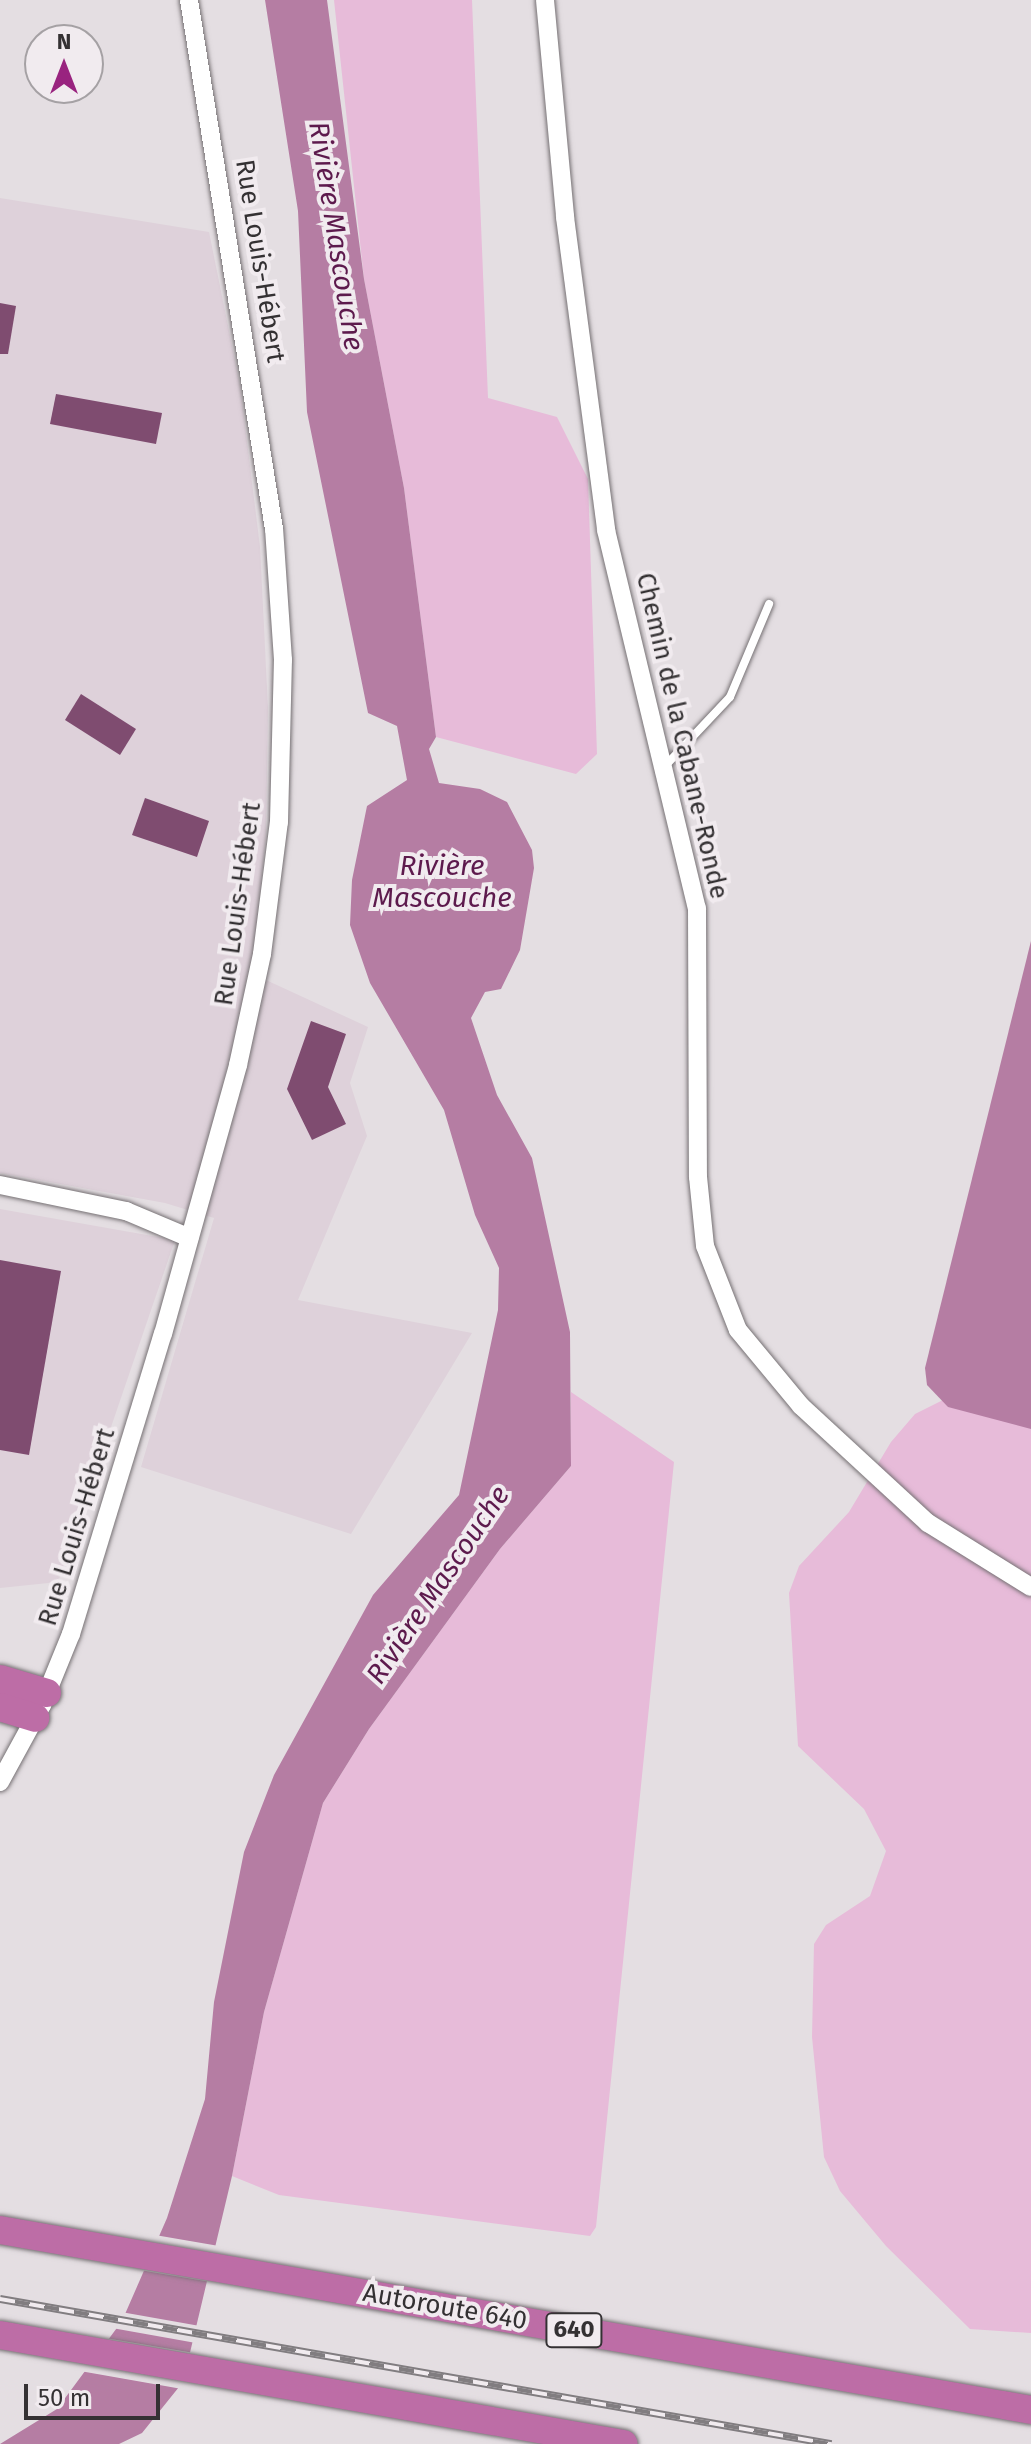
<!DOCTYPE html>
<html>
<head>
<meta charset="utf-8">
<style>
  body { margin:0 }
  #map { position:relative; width:1031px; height:2444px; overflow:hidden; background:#e4dee2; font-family:"Fira Sans",sans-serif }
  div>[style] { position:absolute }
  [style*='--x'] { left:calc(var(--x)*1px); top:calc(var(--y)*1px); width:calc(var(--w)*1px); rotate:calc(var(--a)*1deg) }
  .built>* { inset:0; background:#ded1da }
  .green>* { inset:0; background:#e7bbd9 }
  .water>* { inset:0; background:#b57da3 }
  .pier>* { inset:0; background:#e4dee2 }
  .building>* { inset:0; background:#7f4c70 }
  .roads { filter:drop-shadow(0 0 2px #767174) drop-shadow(0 0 2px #767174) }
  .service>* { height:8px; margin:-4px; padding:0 4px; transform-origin:4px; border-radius:4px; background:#fff }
  .tertiary>* { height:18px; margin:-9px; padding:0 9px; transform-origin:9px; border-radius:9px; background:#fff }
  .motorway>* { height:28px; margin:-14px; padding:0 14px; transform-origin:14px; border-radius:14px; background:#bd6da6 }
  .rail>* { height:8px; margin-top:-4px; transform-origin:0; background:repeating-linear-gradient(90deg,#f1ebef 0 15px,#817d80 0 30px); box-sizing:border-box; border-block:2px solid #817d80 }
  span { translate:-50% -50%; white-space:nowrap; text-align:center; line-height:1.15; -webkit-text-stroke:8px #f1ebef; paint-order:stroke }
  .shield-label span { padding:2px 6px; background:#f1ebef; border:2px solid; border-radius:6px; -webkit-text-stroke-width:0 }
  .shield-label { font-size:24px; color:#343133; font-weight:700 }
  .street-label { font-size:26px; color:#343133 }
  .water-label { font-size:28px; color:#5d1a4d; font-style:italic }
  .north { position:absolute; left:24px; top:24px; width:80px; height:80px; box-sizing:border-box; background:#f1ebef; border:2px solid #a5a1a4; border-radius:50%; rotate:0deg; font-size:22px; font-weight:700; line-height:32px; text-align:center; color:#343133 }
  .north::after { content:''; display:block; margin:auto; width:28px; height:36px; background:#99237f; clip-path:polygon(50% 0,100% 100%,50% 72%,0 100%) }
  .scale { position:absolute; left:24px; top:2384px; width:136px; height:36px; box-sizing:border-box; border:4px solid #343133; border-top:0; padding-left:10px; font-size:24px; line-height:28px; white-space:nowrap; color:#343133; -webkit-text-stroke:6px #f1ebef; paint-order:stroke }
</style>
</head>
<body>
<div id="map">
  <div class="built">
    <i style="clip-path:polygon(0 198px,209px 232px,240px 385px,260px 547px,268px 708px,266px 832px,253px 974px,368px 1027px,350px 1083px,367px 1136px,298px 1300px,472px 1333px,351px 1534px,141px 1467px,214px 1218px,165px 1203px,0 1173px)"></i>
    <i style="clip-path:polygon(0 1209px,175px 1240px,58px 1582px,0 1588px)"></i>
  </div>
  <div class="green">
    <i style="clip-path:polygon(334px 0,472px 0,488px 398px,557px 417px,588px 479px,597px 754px,576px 774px,436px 737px,404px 488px,364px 279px)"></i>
    <i style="clip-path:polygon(571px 1392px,674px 1462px,596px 2227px,590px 2236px,279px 2195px,232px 2176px,264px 2012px,323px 1803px,369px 1729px,500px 1549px,571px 1466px)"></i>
    <i style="clip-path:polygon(959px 1392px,1031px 1427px,1031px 2333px,970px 2329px,886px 2246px,840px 2191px,824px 2157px,812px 2037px,814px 1944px,826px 1925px,870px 1896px,886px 1851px,864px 1809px,798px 1746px,789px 1593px,799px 1566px,849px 1512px,891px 1442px,915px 1414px)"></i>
  </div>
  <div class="water">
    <i style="clip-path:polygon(265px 0,327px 0,364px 279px,404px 488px,436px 737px,429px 749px,439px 783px,480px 789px,507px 802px,532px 850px,534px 868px,520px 950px,501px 989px,485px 992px,471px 1018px,497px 1095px,532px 1158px,570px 1332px,571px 1466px,500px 1549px,369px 1729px,323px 1803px,264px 2012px,232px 2176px,183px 2382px,142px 2433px,119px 2444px,0 2444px,57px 2409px,122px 2321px,167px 2218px,205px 2099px,214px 2002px,244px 1852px,274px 1775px,373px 1595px,459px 1495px,498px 1310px,499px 1268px,475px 1215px,444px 1110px,370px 983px,350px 925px,352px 880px,367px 806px,407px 780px,397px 726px,368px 713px,307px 412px,298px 211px)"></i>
    <i style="clip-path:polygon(1031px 941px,1031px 1429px,948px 1407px,927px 1385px,925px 1368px)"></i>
  </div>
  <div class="pier">
    <i style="clip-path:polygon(155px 2235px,219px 2246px,211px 2282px,140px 2270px)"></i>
    <i style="clip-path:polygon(121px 2312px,200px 2326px,196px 2343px,112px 2328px)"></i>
    <i style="clip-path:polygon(105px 2338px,194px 2353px,186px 2383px,182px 2389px,80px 2371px)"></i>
  </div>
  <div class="building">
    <i style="clip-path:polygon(0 303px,16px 306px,8px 354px,0 354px)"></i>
    <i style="clip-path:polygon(56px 394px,162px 413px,156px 444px,50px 424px)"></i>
    <i style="clip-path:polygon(81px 694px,136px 729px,120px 755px,65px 720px)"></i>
    <i style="clip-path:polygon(145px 798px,209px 821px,197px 857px,132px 835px)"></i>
    <i style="clip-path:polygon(311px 1021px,346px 1034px,328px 1087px,346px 1124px,312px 1140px,287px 1089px)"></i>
    <i style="clip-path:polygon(0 1260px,61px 1271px,29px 1455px,0 1450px)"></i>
  </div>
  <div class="roads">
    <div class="service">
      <i style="--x:666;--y:765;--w:93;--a:-46.7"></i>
      <i style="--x:730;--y:697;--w:101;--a:-67.2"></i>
    </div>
    <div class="tertiary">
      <i style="--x:545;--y:0;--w:218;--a:84.7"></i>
      <i style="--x:565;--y:217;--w:316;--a:82.5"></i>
      <i style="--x:606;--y:530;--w:389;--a:76.5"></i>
      <i style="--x:697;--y:908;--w:269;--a:89.8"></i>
      <i style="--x:698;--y:1177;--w:69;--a:84.2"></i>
      <i style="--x:705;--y:1246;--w:90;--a:68.6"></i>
      <i style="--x:738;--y:1330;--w:99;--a:50.3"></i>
      <i style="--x:801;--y:1406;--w:173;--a:42.7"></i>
      <i style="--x:928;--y:1523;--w:121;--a:31.9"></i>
      <i style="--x:0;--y:1185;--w:129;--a:11.7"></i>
      <i style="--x:126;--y:1211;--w:69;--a:22.9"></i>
      <i style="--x:0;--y:1782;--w:88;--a:-61.4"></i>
      <i style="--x:42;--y:1705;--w:77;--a:-67.8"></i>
      <i style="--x:71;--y:1634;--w:314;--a:-73"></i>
      <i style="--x:163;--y:1334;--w:279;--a:-74.4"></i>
      <i style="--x:238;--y:1065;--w:114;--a:-77.8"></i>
      <i style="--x:262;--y:954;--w:133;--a:-82.7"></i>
      <i style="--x:279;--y:822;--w:162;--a:-88.6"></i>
      <i style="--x:283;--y:660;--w:131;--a:-93.9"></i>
      <i style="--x:274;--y:529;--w:536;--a:-99.13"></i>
    </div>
    <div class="motorway">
      <i style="--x:0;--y:1679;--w:49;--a:16.6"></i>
      <i style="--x:0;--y:1707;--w:37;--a:17"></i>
      <i style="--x:0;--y:2230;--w:1047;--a:9.9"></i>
      <i style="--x:0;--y:2335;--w:633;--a:9.91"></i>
    </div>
  </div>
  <div class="rail">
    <i style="--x:0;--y:2299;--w:844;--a:9.9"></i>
  </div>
  <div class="shield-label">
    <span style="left:574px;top:2330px">640</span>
  </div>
  <div class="street-label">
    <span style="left:260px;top:261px;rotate:81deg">Rue Louis-Hébert</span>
    <span style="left:682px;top:736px;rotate:77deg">Chemin de la Cabane-Ronde</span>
    <span style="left:238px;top:904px;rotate:-82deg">Rue Louis-Hébert</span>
    <span style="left:77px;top:1527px;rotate:-73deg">Rue Louis-Hébert</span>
    <span style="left:445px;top:2307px;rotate:10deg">Autoroute 640</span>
  </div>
  <div class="water-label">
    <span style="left:336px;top:236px;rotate:81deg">Rivière Mascouche</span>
    <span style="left:442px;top:882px">Rivière<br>Mascouche</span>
    <span style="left:438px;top:1585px;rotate:-56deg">Rivière Mascouche</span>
  </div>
  <div class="north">N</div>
  <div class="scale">50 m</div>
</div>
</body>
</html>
